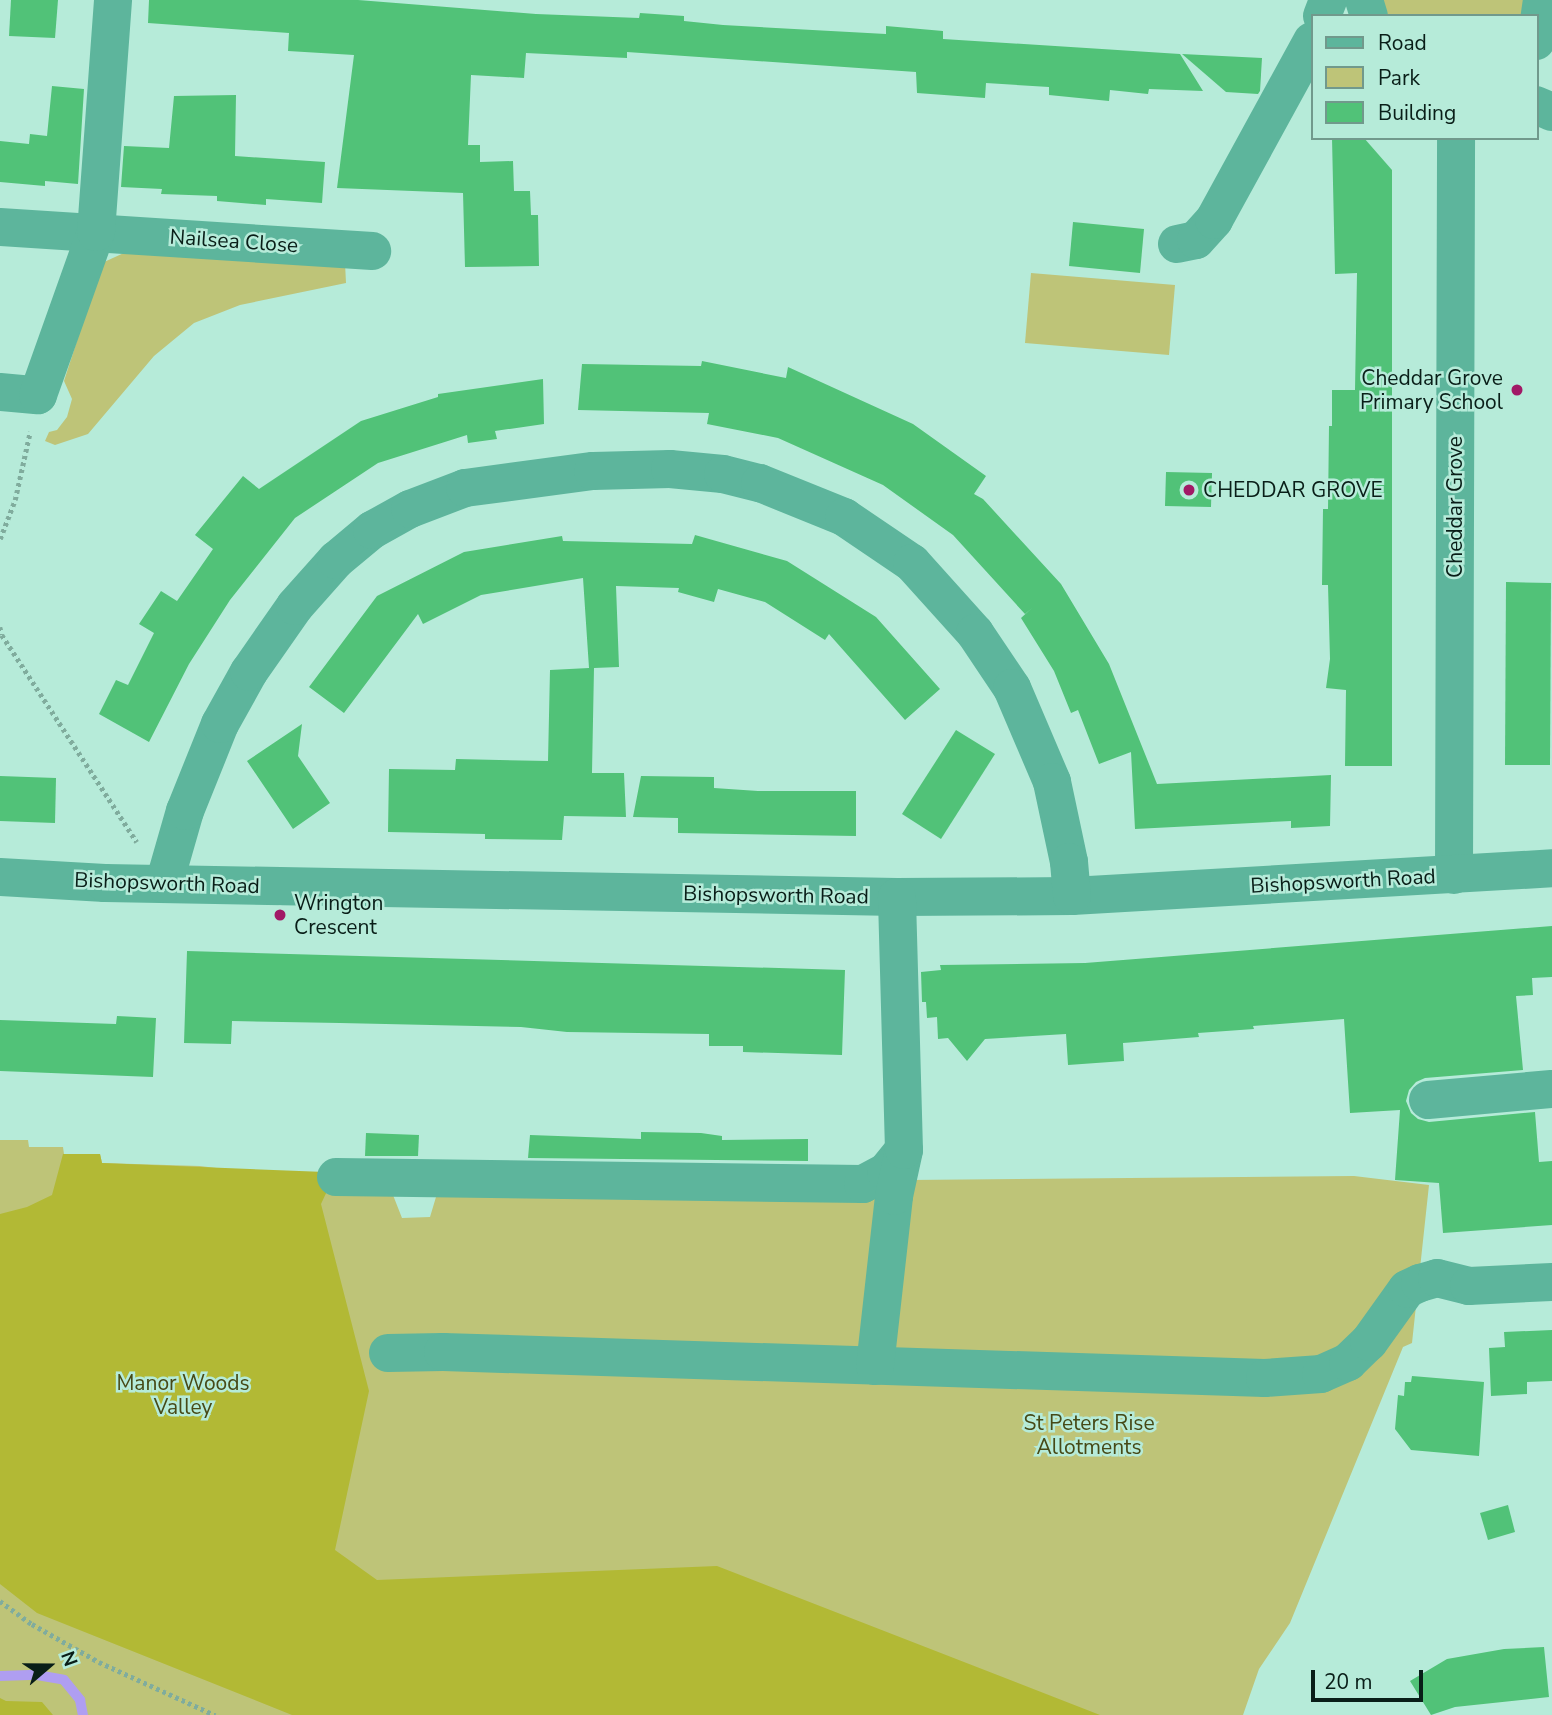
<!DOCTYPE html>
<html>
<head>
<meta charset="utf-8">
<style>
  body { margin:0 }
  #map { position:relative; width:1552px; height:1715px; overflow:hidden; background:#b6ebd9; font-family:"Nunito Sans",sans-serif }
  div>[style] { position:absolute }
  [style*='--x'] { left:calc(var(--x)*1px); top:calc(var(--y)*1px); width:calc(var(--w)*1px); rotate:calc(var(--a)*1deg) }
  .green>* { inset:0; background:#bec478 }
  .forest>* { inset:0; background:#b2b935 }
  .stream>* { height:10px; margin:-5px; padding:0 5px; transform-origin:5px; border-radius:5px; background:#af9ef1 }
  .building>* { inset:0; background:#51c278 }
  .path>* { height:4.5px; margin-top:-2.25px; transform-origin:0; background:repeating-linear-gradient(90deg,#80ac9d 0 3.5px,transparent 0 7px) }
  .minor>* { height:38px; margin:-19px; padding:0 19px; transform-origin:19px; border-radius:19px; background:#5db59c }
  .dots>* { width:19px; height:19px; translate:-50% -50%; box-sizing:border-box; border:4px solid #b6ebd9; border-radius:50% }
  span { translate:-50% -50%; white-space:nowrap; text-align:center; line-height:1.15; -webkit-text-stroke:5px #b6ebd9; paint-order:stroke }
  .street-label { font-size:21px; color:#091e18 }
  .poi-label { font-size:21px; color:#091e18 }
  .right { translate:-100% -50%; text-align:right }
  .left { translate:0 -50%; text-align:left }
  .park-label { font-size:21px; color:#464916 }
  .legend { position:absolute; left:1311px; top:14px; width:228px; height:126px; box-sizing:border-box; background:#b6ebd9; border:2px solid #71998c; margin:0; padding:9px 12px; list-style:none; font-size:21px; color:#091e18 }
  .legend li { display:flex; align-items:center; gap:14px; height:35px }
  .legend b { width:35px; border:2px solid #71998c }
  .north { position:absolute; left:14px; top:1631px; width:70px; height:70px; -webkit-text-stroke:5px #b6ebd9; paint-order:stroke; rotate:70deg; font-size:19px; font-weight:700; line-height:28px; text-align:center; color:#091e18 }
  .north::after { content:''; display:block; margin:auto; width:24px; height:32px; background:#091e18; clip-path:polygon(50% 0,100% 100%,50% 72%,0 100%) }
  .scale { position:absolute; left:1311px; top:1670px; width:112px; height:32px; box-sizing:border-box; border:4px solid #091e18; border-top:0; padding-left:9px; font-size:21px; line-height:24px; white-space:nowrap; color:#091e18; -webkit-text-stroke:5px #b6ebd9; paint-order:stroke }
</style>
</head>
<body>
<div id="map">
  <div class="green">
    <i style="clip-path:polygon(1380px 0,1529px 0,1528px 16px,1382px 16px)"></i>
    <i style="clip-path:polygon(126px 252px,345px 263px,346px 283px,240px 305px,194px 323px,154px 356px,88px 434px,55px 445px,45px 441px,49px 432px,57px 430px,67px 417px,72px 399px,64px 381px,102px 263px)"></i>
    <i style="clip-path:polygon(1031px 273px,1175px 285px,1169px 355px,1025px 343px)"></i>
    <i style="clip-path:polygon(0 1140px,28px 1140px,29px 1147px,63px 1147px,64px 1154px,100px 1154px,102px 1163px,200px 1166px,391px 1190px,402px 1218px,430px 1217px,436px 1197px,909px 1180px,1354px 1176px,1429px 1185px,1412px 1343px,1403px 1347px,1290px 1623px,1259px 1669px,1243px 1715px,0 1715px)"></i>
  </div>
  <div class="forest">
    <i style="clip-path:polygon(63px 1154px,100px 1154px,102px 1163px,325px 1172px,328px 1189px,321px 1204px,369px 1391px,335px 1550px,377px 1580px,717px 1566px,1100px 1715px,292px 1715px,37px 1613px,0 1584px,0 1214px,27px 1207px,52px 1195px)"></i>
    <i style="clip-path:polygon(0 1698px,6px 1701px,42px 1702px,53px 1715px,0 1715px)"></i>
  </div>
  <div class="stream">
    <i style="--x:0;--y:1676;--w:37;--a:-2"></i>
    <i style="--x:37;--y:1675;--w:27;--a:10"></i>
    <i style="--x:64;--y:1680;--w:26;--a:51"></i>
    <i style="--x:80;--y:1700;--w:15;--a:79"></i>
  </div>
  <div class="building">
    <i style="clip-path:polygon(11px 0,58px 0,55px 38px,9px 36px)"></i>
    <i style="clip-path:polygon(149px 0,358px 0,536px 14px,639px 18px,640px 13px,684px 16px,684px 21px,723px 25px,886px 34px,886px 26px,943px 31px,943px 39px,1180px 54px,1203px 91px,1149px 89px,1148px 94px,1110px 90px,1109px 101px,1049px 95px,1049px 87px,986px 83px,985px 98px,917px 93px,916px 72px,627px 52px,627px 58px,526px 53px,524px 78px,471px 75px,468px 145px,480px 145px,480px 162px,513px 161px,514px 191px,530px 191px,531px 215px,538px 215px,539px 266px,465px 267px,463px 193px,337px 188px,354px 55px,288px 51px,289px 33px,148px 23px)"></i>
    <i style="clip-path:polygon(1182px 54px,1262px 58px,1260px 91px,1258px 94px,1226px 92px)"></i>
    <i style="clip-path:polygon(52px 86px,84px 89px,78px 184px,45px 181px,45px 186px,0 182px,0 141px,29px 144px,30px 134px,47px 136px)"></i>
    <i style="clip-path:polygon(236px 95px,235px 156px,325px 162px,322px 203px,266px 199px,266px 205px,217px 201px,217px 196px,161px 194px,162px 189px,121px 187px,124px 146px,169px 148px,174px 96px)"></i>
    <i style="clip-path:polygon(1332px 138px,1364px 138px,1392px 170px,1392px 766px,1345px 766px,1346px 690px,1326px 688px,1330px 659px,1328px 585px,1322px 585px,1323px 509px,1328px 509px,1329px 426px,1332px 426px,1332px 390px,1355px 390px,1357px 273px,1335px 274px)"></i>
    <i style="clip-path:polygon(1073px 222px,1144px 229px,1140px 273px,1069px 266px)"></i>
    <i style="clip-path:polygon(702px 361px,786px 378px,788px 367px,913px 424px,986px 476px,974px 494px,983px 499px,1061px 584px,1109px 664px,1157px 784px,1331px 775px,1330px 826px,1291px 828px,1291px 821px,1135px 829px,1131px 752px,1099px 764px,1078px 710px,1071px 713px,1054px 671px,1021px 618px,1032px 608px,1025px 614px,953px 535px,883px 485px,778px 438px,707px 424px,709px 413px,578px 410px,582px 364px,701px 366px)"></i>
    <i style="clip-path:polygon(543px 379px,544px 424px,495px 431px,497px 439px,468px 443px,467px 435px,378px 463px,295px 518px,230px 600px,189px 664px,149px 742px,99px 714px,116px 680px,128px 685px,154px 633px,139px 624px,161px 591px,177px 601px,213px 549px,195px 535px,243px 476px,259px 489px,361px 421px,438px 397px,438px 394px)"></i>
    <i style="clip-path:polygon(1166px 472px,1212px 473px,1211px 507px,1165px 506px)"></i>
    <i style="clip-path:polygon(695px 535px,787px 561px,876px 617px,940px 689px,905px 720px,829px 634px,825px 640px,765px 602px,718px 589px,714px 602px,678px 592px,679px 588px,616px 586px,619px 667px,594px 668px,592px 773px,624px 773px,626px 817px,564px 816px,562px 840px,485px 839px,485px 834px,388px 832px,389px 769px,455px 770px,456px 759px,548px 761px,550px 670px,589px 668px,583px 578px,481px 595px,423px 624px,418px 614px,344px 713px,309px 687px,377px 596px,464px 552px,562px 536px,563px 541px,692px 544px)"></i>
    <i style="clip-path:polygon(1506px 582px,1551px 583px,1550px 765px,1505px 765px)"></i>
    <i style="clip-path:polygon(302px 724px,298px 756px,330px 803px,293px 829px,247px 761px)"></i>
    <i style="clip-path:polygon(956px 730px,995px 754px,941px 839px,902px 814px)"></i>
    <i style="clip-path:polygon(0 776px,56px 778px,55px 823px,0 821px)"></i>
    <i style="clip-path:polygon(641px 776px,714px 777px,714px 788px,758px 791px,856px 791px,856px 836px,678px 833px,678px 818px,633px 817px)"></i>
    <i style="clip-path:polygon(1552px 926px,1552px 977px,1532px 978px,1533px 995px,1516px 996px,1523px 1070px,1425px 1078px,1416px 1082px,1409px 1090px,1406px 1101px,1411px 1113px,1418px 1119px,1429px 1122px,1535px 1112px,1539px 1162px,1552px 1161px,1552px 1225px,1443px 1233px,1439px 1183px,1395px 1180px,1400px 1110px,1350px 1113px,1344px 1019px,1253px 1026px,1254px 1029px,1198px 1033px,1199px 1037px,1123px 1043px,1124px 1061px,1068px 1065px,1066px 1034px,985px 1039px,967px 1061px,948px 1038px,938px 1039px,937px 1017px,927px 1018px,926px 1002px,922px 1002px,921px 972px,941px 970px,940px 965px,1085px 963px)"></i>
    <i style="clip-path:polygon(187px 951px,845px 970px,842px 1055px,743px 1052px,743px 1046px,709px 1046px,709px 1034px,567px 1032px,521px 1027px,340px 1023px,232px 1021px,231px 1044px,184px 1043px)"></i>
    <i style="clip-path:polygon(117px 1016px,156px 1018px,153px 1077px,0 1071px,0 1020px,116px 1024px)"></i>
    <i style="clip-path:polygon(641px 1132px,701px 1133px,722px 1136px,722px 1140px,808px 1139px,808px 1161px,528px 1158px,530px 1135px,641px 1139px)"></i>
    <i style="clip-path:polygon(366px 1133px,419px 1135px,418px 1156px,365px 1156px)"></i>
    <i style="clip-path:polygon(1552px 1330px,1552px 1381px,1527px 1382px,1527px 1394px,1491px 1396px,1489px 1348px,1505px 1347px,1504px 1332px)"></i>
    <i style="clip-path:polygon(1412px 1376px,1484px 1382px,1479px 1456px,1411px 1450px,1395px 1429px,1398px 1395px,1404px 1396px,1405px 1382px,1411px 1382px)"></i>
    <i style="clip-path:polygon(1508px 1505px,1515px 1532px,1488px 1540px,1480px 1513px)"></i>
    <i style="clip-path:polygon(1544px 1647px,1549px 1697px,1455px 1707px,1431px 1715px,1410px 1681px,1447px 1659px,1504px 1649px)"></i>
  </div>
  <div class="path">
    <i style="--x:0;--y:539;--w:42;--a:-69"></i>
    <i style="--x:15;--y:500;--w:70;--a:-77.6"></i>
    <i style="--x:0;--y:627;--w:8;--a:76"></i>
    <i style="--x:2;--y:635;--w:247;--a:56.9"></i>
    <i style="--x:0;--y:1601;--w:39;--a:36"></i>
    <i style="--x:32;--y:1624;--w:77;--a:29.6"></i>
    <i style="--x:99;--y:1662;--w:128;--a:24.6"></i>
  </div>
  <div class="minor">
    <i style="--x:1364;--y:0;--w:17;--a:73"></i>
    <i style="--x:1322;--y:16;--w:17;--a:-69"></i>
    <i style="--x:1536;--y:41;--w:41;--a:-81.7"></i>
    <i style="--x:1536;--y:105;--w:17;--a:24"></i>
    <i style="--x:0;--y:227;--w:373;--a:3.7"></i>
    <i style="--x:1177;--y:244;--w:19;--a:-12"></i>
    <i style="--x:1196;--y:240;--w:27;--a:-48"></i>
    <i style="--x:1214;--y:220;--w:204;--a:-61.3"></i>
    <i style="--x:0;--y:392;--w:38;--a:5"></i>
    <i style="--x:38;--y:395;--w:173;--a:-70.4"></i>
    <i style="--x:96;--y:232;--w:233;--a:-85.8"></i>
    <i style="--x:1454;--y:875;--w:737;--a:-89.84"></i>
    <i style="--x:0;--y:877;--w:105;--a:3.3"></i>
    <i style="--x:105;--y:883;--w:792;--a:1.01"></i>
    <i style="--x:897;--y:897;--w:175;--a:-0.3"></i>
    <i style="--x:1072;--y:896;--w:481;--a:-3.3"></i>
    <i style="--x:164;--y:884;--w:76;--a:-74"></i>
    <i style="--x:185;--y:811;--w:94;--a:-68.1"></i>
    <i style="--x:220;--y:724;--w:60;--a:-60.9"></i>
    <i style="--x:249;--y:672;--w:80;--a:-55.1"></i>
    <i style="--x:295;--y:606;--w:62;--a:-48.3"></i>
    <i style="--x:336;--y:560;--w:47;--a:-39.8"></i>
    <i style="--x:372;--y:530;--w:43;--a:-28.9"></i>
    <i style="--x:410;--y:509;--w:59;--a:-20.9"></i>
    <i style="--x:465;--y:488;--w:129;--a:-7.6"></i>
    <i style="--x:593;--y:471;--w:77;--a:-1.5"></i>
    <i style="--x:670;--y:469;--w:53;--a:5.4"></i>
    <i style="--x:723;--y:474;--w:38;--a:14"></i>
    <i style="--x:760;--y:483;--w:91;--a:22"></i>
    <i style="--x:844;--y:517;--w:82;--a:34.1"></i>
    <i style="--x:912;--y:563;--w:94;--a:48"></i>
    <i style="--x:975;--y:633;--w:66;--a:56.1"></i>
    <i style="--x:1012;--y:688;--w:102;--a:66.9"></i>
    <i style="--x:1052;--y:782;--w:82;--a:78"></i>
    <i style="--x:1069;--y:862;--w:34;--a:85"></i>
    <i style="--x:1428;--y:1100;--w:124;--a:-5.1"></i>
    <i style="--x:336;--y:1177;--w:527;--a:0.76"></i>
    <i style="--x:863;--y:1184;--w:26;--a:-28"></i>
    <i style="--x:886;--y:1172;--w:28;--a:-51"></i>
    <i style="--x:388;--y:1353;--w:55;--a:-1"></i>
    <i style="--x:443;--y:1352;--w:822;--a:1.81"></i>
    <i style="--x:1265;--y:1378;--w:56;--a:-4.1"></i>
    <i style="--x:1321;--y:1374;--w:30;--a:-24"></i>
    <i style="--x:1348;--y:1362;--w:29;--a:-44"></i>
    <i style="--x:1369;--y:1342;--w:65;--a:-54.4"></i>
    <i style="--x:1407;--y:1289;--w:14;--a:-25"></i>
    <i style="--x:1420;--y:1283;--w:18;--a:-16"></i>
    <i style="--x:1437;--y:1278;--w:33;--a:14"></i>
    <i style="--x:1469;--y:1286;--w:83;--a:-2.8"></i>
    <i style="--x:875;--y:1366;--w:171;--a:-83.6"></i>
    <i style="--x:894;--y:1196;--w:47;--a:-77.7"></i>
    <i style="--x:904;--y:1150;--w:253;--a:-91.6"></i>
  </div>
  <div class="dots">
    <i style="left:1517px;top:390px;background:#a11966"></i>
    <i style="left:1189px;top:490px;background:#a11966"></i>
    <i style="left:280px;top:915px;background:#a11966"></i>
  </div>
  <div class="street-label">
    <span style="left:234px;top:241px;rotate:4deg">Nailsea Close</span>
    <span style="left:1455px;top:507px;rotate:-90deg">Cheddar Grove</span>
    <span style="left:1343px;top:881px;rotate:-3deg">Bishopsworth Road</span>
    <span style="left:167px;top:883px;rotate:2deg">Bishopsworth Road</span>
    <span style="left:776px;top:895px;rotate:1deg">Bishopsworth Road</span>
  </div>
  <div class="poi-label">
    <span class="right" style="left:1503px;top:390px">Cheddar Grove<br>Primary School</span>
    <span class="left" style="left:1203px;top:490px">CHEDDAR GROVE</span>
    <span class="left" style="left:294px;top:915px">Wrington<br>Crescent</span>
  </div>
  <div class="park-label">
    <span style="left:183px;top:1395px">Manor Woods<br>Valley</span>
    <span style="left:1089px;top:1435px">St Peters Rise<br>Allotments</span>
  </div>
  <ul class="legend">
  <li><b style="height:9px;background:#5db59c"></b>Road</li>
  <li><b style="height:19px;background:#bec478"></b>Park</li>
  <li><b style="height:19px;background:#51c278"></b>Building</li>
  </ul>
  <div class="north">N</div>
  <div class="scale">20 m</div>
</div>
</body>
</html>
